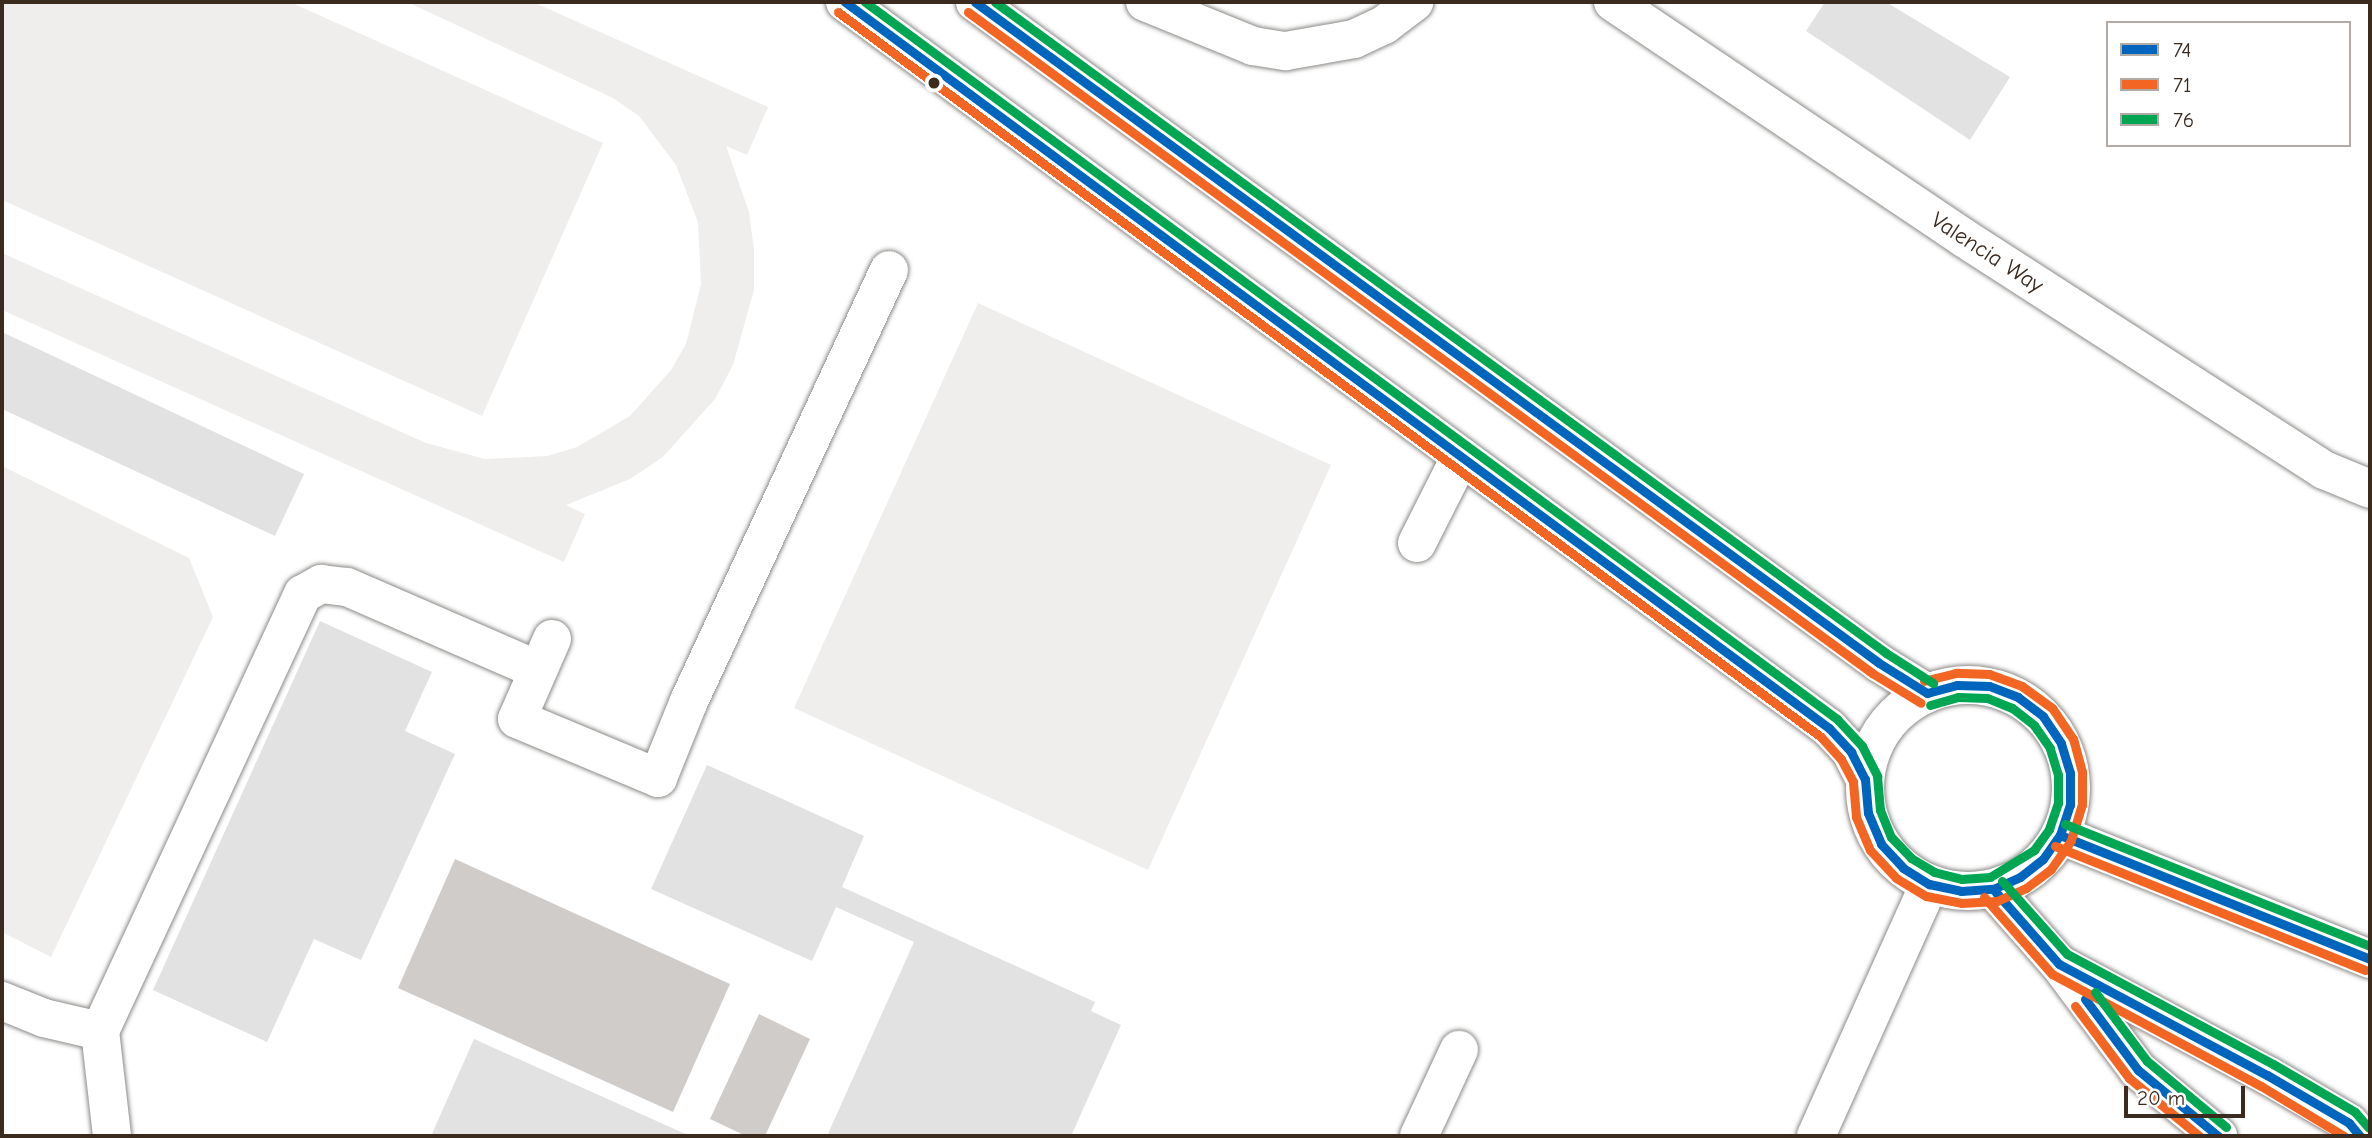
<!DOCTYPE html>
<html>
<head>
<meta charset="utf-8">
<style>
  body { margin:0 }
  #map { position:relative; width:2372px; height:1138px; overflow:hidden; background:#fff; font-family:"Comic Neue",sans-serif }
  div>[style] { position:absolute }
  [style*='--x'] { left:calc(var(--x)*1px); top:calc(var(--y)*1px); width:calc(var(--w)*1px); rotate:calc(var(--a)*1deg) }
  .green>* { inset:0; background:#efeeed }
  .water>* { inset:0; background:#d0ccca }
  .building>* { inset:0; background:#e3e2e2 }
  .roads { filter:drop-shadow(0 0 2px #8e8b88) drop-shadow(0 0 2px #8e8b88) }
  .minor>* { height:38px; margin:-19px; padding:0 19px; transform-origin:19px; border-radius:19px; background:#fff }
  .minor>.ring { margin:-19px; padding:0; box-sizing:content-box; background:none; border:38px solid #fff; border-radius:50% }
  .bus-1>* { height:9px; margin:-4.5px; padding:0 4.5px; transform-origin:4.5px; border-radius:4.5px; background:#0065bd }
  .bus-2>* { height:9px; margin:-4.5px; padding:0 4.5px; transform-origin:4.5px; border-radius:4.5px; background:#f26522 }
  .bus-3>* { height:9px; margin:-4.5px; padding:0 4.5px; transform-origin:4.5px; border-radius:4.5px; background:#00a651 }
  .dots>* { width:19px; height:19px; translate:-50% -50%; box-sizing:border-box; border:4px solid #fff; border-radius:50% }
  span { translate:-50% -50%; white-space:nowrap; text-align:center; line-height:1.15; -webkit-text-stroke:6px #fff; paint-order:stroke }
  .street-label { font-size:23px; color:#3b2a1e }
  .frame { position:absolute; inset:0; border:4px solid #3b2a1e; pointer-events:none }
  .legend { position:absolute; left:2106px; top:21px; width:245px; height:126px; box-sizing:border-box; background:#fff; border:2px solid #b1aaa5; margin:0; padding:9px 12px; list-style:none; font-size:21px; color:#3b2a1e }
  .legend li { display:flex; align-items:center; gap:14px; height:35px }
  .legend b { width:35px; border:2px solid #b1aaa5 }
  .scale { position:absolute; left:2124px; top:1086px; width:121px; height:32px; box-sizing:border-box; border:4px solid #3b2a1e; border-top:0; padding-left:9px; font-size:21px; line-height:24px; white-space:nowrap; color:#3b2a1e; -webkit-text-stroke:5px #fff; paint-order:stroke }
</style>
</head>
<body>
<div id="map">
  <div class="green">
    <i style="clip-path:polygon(2px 2px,290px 2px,603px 143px,482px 416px,2px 200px)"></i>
    <i style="clip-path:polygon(407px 2px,533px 2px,768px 107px,747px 155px,726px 146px,749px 212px,754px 250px,754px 290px,733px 365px,715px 399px,663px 457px,630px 479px,566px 505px,585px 514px,564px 562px,2px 310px,2px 253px,426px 443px,485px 459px,547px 456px,577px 447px,630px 416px,671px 370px,686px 344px,701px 284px,698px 222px,676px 165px,639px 116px,613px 98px)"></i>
    <i style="clip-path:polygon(978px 303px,1331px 465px,1148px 870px,794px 708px)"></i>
    <i style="clip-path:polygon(2px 466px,189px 558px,213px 617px,51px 957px,2px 932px)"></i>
  </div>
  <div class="water">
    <i style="clip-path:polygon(455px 859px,730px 984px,673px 1112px,398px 988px)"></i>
    <i style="clip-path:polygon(759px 1014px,810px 1039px,765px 1136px,746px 1136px,710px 1119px)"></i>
  </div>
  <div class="building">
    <i style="clip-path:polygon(1825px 2px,1886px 2px,2010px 77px,1970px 140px,1806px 31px)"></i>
    <i style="clip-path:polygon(2px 332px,304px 474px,275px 536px,2px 409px)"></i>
    <i style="clip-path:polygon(320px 621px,432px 672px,405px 731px,455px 754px,361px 960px,314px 939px,267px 1042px,153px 990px)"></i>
    <i style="clip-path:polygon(707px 765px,864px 836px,842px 887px,1095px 1002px,1091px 1011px,1121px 1025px,1071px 1136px,827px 1136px,914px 942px,836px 907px,812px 961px,651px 889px)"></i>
    <i style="clip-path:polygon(474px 1039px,690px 1136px,431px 1136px)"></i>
  </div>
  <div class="roads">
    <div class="minor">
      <i style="--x:845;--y:2;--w:1223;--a:36.42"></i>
      <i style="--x:1829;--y:728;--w:33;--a:47"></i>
      <i style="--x:1851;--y:752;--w:30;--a:63"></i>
      <i style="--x:975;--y:2;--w:1120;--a:36.17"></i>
      <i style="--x:1879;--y:663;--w:57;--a:32"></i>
      <i style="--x:1145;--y:2;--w:117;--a:22.2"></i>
      <i style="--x:1253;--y:46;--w:33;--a:9"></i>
      <i style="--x:1286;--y:51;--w:69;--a:-10"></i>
      <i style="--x:1354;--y:39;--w:33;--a:-25"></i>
      <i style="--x:1384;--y:25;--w:38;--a:-37"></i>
      <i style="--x:1613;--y:2;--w:423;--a:33.9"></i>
      <i style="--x:1964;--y:238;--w:428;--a:32.8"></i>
      <i style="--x:2324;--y:470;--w:50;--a:22.4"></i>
      <i style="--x:1417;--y:543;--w:97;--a:-63.2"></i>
      <i style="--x:552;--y:639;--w:87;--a:113.6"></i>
      <i style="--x:517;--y:719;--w:153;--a:22.7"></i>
      <i style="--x:658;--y:778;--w:83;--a:-68.1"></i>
      <i style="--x:689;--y:701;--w:475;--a:-65.1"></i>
      <i class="ring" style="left:1865px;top:685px;width:168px;height:168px"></i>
      <i style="--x:2060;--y:835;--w:334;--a:21.8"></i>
      <i style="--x:1993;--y:889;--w:100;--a:48.7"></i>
      <i style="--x:2059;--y:964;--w:132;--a:53.3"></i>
      <i style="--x:2138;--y:1070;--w:104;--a:39.5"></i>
      <i style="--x:2059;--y:964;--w:236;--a:28.1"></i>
      <i style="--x:2267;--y:1075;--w:95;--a:30.3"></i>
      <i style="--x:2349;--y:1123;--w:17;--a:50"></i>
      <i style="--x:2;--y:1001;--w:45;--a:22"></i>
      <i style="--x:44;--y:1018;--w:57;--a:13.1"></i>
      <i style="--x:112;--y:1136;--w:106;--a:-96.5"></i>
      <i style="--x:100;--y:1031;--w:482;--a:-65.1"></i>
      <i style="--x:303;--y:594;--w:21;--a:-29"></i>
      <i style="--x:321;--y:584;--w:26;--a:7"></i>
      <i style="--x:347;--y:587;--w:208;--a:23.5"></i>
      <i style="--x:1419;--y:1136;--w:95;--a:-65.1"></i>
      <i style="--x:1816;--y:1136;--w:276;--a:-65.8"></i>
    </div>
  </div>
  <div class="bus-1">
    <i style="--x:845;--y:2;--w:1223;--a:36.42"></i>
    <i style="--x:1829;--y:728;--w:33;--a:47"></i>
    <i style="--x:1851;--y:752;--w:30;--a:63"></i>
    <i style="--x:1865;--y:779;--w:34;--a:85"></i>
    <i style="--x:1868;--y:813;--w:34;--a:67"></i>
    <i style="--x:1881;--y:844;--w:33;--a:47"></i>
    <i style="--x:1903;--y:868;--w:31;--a:32"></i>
    <i style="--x:1929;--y:884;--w:33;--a:12"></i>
    <i style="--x:1961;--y:891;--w:32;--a:-4"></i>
    <i style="--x:1993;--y:889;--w:30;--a:-24"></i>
    <i style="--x:2020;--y:877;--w:29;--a:-38"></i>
    <i style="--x:2043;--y:859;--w:29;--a:-55"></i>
    <i style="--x:2060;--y:835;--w:32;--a:-72"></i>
    <i style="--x:2070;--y:805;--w:32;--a:-90"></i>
    <i style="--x:2070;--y:773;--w:31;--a:-107"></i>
    <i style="--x:2061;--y:743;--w:32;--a:-124"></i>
    <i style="--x:2043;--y:716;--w:31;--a:-143"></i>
    <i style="--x:2018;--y:697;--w:31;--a:-159"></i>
    <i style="--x:1989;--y:686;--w:32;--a:-178"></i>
    <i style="--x:1957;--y:685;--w:31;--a:165"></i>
    <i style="--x:975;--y:2;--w:1120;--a:36.17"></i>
    <i style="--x:1879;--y:663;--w:57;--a:32"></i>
    <i style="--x:2060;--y:835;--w:334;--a:21.8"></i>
    <i style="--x:1993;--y:889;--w:100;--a:48.7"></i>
    <i style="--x:2059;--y:964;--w:236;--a:28.1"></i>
    <i style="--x:2267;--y:1075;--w:95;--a:30.3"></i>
    <i style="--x:2349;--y:1123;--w:17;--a:50"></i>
    <i style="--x:2085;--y:999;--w:89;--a:53.3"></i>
    <i style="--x:2138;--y:1070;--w:104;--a:39.5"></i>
  </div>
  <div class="bus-2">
    <i style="--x:838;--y:12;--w:1221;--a:36.41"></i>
    <i style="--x:1821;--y:737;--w:30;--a:48"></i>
    <i style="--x:1841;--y:759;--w:26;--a:62"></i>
    <i style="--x:1853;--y:782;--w:35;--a:85"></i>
    <i style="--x:1856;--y:817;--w:36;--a:67"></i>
    <i style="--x:1870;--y:850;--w:38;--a:47"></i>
    <i style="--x:1896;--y:878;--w:35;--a:31"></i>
    <i style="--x:1926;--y:896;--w:36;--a:11"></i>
    <i style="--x:1961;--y:903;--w:36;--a:-3"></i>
    <i style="--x:1997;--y:901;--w:32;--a:-24"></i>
    <i style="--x:2026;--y:888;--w:31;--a:-37"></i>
    <i style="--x:2051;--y:869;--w:35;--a:-55"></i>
    <i style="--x:2071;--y:840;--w:37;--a:-73"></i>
    <i style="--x:2082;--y:805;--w:33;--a:-90"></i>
    <i style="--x:2082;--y:772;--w:34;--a:-105"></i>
    <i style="--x:2073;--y:739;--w:37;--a:-124"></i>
    <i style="--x:2052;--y:708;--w:37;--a:-144"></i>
    <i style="--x:2022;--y:686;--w:35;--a:-160"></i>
    <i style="--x:1989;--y:674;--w:33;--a:-178"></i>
    <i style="--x:1956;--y:673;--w:33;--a:166"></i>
    <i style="--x:968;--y:12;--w:1120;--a:36.17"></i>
    <i style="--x:1872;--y:673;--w:57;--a:31.5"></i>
    <i style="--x:2055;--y:846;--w:334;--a:21.8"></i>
    <i style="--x:1984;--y:897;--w:103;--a:48.6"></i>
    <i style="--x:2052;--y:974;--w:237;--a:28.2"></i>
    <i style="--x:2261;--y:1086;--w:97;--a:31.1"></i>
    <i style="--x:2075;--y:1006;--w:90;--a:53.1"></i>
    <i style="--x:2129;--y:1078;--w:91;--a:39.6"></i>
  </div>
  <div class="bus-3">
    <i style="--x:865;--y:2;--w:1208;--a:36.41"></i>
    <i style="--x:1837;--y:719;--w:37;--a:47"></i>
    <i style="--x:1862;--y:746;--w:34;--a:63"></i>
    <i style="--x:1877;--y:776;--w:34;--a:85"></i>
    <i style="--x:1880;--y:810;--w:29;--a:68"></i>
    <i style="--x:1891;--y:837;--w:29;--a:46"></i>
    <i style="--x:1911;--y:858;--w:27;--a:31"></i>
    <i style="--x:1934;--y:872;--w:29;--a:14"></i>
    <i style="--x:1962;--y:879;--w:28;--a:-4"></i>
    <i style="--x:1990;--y:877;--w:52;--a:-31.5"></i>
    <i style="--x:2034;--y:850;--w:26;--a:-54"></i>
    <i style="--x:2049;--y:829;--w:28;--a:-71"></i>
    <i style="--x:2058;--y:803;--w:28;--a:-90"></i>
    <i style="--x:2058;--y:775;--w:28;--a:-107"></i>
    <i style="--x:2050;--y:748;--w:28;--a:-125"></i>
    <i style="--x:2034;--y:725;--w:28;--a:-142"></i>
    <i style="--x:2012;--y:708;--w:27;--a:-158"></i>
    <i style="--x:1987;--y:698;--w:29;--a:-178"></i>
    <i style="--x:1958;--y:697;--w:29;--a:164"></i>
    <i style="--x:995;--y:2;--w:1103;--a:36.15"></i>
    <i style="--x:1886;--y:653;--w:56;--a:32.6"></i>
    <i style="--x:2065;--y:824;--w:328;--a:21.8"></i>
    <i style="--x:2002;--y:881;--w:98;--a:48.3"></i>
    <i style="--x:2067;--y:954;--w:234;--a:28.1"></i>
    <i style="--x:2273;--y:1064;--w:95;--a:30.3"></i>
    <i style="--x:2355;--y:1112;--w:21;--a:49"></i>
    <i style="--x:2095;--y:992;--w:86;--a:53"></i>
    <i style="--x:2147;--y:1061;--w:103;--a:39.9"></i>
  </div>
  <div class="dots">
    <i style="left:934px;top:83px;background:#3b2a1e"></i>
  </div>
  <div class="street-label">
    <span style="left:1987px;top:253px;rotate:33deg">Valencia Way</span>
  </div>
  <div class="frame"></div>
  <ul class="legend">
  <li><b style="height:9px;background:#0065bd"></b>74</li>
  <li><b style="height:9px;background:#f26522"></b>71</li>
  <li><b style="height:9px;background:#00a651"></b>76</li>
  </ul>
  <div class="scale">20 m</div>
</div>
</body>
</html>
